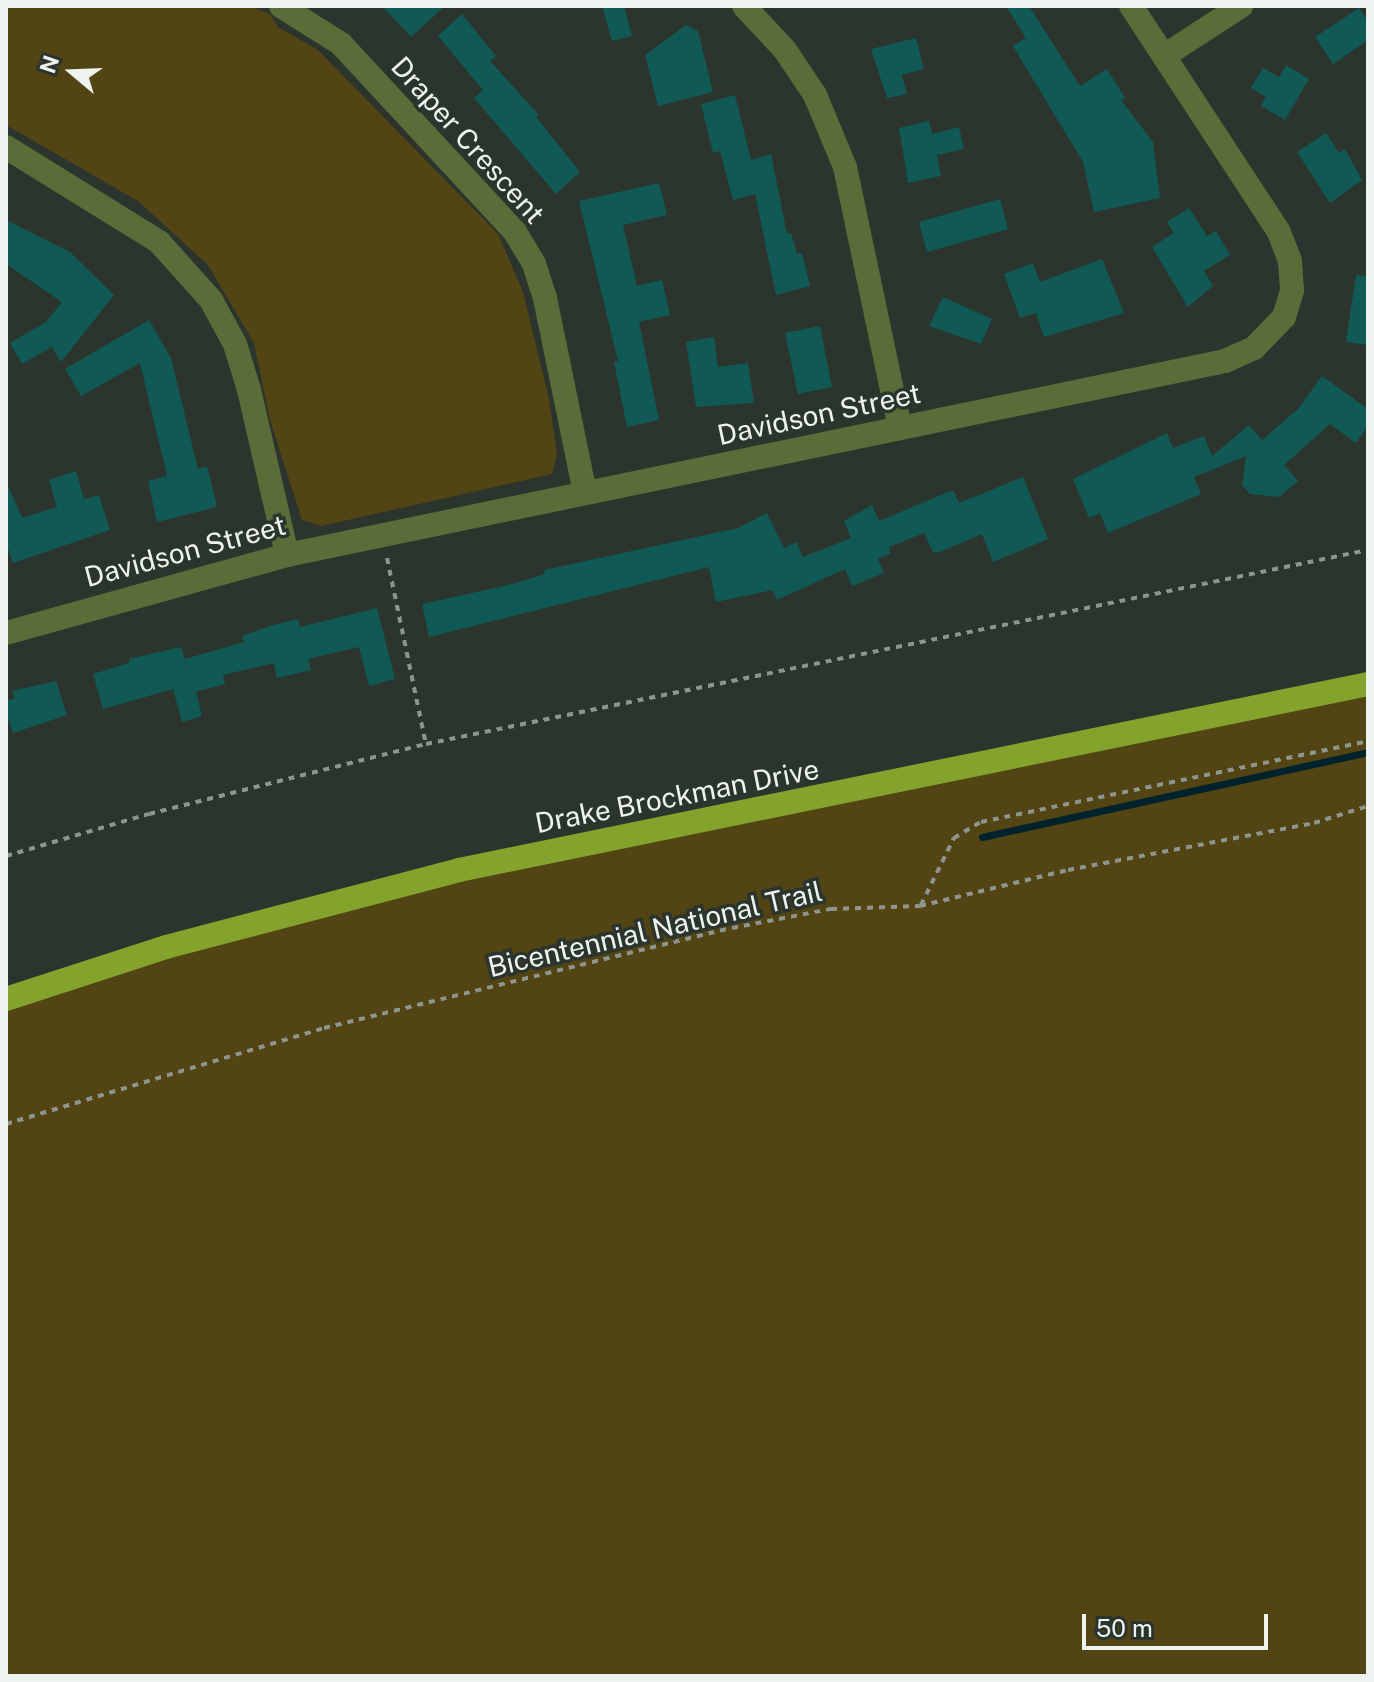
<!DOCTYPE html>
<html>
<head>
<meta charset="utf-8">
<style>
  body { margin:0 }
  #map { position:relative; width:1374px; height:1682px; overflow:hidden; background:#2b352e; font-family:"Public Sans",sans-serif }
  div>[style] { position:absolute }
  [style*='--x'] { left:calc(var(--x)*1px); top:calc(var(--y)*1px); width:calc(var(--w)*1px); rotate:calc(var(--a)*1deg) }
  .green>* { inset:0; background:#534414 }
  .stream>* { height:7px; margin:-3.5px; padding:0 3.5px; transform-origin:3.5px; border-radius:3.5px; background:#00222c }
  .building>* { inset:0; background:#105955 }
  .path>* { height:4px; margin-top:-2px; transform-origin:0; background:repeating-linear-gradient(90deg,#8d958f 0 6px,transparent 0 12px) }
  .minor>* { height:24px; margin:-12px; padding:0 12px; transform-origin:12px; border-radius:12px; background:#5b6c38 }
  .major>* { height:24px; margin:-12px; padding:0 12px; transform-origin:12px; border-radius:12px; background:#83a32c }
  span { translate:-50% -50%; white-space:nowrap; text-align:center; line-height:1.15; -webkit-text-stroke:7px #2b352e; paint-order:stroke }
  .street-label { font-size:28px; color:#edf4ef }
  .frame { position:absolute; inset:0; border:8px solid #edf4ef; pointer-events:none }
  .north { position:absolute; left:32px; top:32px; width:80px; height:80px; -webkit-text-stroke:6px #2b352e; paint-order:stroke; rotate:289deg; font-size:22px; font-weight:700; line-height:32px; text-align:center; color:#edf4ef }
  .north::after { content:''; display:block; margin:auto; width:28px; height:36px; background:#edf4ef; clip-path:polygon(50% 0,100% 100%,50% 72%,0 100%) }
  .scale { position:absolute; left:1082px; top:1614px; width:186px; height:36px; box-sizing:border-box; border:4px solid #edf4ef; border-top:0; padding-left:10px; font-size:24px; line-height:28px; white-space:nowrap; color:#edf4ef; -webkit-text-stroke:6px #2b352e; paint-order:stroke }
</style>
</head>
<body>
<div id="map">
  <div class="green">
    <i style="clip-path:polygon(6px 6px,249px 6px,270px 14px,278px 27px,318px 50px,498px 234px,523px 292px,549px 399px,557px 455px,552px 474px,321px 526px,302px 520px,270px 420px,254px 343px,208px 265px,138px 201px,6px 125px)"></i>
    <i style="clip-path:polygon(1368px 684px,1368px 1676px,6px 1676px,6px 999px,342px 897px)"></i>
  </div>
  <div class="stream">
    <i style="--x:982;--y:837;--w:395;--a:-12.4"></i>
  </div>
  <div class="building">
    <i style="clip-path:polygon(382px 6px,445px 6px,411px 37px)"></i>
    <i style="clip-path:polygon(602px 6px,624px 6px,632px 36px,612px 41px)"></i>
    <i style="clip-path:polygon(1006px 6px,1029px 6px,1080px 86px,1107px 69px,1125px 98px,1121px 100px,1153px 142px,1160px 198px,1094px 212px,1083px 162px,1013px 46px,1026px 38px)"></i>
    <i style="clip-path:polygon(1359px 8px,1368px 22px,1368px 40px,1333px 64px,1315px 37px)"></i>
    <i style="clip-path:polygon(462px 14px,496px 56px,490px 61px,539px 115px,536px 117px,580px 172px,556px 194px,474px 98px,483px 90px,438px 36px)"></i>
    <i style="clip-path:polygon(686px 25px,698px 31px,713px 92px,658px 106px,645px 55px)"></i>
    <i style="clip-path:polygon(916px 38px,924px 69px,902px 75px,907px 94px,887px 98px,871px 49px)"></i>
    <i style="clip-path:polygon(1286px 65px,1309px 79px,1285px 120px,1261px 106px,1266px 97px,1251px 88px,1263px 68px,1279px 77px)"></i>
    <i style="clip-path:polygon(735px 95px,751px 160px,771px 154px,787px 234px,791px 233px,797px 254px,802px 253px,810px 286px,776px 295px,755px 194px,733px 200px,720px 151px,713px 153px,701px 104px)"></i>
    <i style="clip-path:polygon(929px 121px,932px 134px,959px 127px,964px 149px,937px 155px,941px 176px,908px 183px,899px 128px)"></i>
    <i style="clip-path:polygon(1326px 133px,1339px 153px,1345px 149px,1362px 180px,1330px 203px,1297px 152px)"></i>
    <i style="clip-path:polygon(659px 183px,667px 215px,623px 225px,637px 286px,662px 280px,670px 315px,639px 322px,659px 420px,627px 427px,614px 362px,618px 361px,579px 201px)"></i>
    <i style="clip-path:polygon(1000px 199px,1008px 229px,927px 252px,919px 222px)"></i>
    <i style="clip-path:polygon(1189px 208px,1207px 236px,1216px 231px,1230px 255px,1204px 271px,1213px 286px,1188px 307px,1152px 247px,1174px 233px,1167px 222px)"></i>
    <i style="clip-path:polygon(6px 220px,70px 252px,114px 295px,61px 362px,52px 347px,22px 364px,10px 343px,46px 322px,62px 302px,6px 264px)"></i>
    <i style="clip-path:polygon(1102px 259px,1124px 313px,1044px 337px,1036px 313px,1020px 318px,1004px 274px,1033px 263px,1040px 282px)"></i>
    <i style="clip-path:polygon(1356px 275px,1368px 276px,1368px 345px,1346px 342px)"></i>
    <i style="clip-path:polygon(943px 297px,992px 319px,981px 344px,929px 326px)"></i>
    <i style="clip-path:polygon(149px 320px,171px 358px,198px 469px,207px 466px,217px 507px,157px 522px,148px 481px,167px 476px,140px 363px,81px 396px,65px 369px)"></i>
    <i style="clip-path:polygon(820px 326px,832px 387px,798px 394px,785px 333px)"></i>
    <i style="clip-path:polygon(714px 337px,718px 367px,748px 363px,754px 403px,696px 407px,686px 342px)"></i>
    <i style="clip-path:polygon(1322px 376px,1368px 409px,1368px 426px,1356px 443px,1330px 424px,1284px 465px,1298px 481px,1279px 497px,1250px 494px,1242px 485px,1246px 456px,1194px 477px,1201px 494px,1108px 533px,1100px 513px,1089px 518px,1073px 479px,1167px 433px,1173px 448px,1204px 436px,1212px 456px,1249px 425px,1262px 440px,1298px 409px)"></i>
    <i style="clip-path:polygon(76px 471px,84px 499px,99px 495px,110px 530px,13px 563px,6px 543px,6px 481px,22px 518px,57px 507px,49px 480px)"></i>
    <i style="clip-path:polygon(1023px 477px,1048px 539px,993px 562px,982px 534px,940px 552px,933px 552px,924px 533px,889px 547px,891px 553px,878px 559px,884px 573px,852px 586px,845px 569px,777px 600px,772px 590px,716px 602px,709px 567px,429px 637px,422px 604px,509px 585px,545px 574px,544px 570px,738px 528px,767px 513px,784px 548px,796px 542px,803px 557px,851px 538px,844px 521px,872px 505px,879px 521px,953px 490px,959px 503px)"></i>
    <i style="clip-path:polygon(377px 608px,395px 679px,369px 686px,359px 647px,308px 659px,311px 670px,277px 678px,274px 663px,223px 675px,225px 684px,196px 692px,202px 716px,182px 722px,173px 689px,103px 709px,93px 674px,129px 663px,129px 659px,181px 647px,185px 659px,244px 642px,242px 636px,270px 626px,298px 619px,300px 627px)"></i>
    <i style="clip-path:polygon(56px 681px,67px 715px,13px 733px,6px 712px,6px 701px,15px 698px,12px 691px)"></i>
  </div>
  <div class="path">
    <i style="--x:387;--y:558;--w:190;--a:78.2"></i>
    <i style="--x:6;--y:856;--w:149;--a:-16.4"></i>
    <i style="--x:149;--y:814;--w:286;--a:-14.2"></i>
    <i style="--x:426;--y:744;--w:962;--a:-11.64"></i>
    <i style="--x:921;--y:905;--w:75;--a:-63.8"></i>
    <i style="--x:954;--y:838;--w:31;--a:-31"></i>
    <i style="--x:981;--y:822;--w:395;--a:-11.8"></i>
    <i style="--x:6;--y:1124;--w:332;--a:-16.8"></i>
    <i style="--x:324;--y:1028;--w:420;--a:-13.8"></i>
    <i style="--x:732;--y:928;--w:101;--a:-10.9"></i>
    <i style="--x:831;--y:909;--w:89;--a:-1.9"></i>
    <i style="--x:920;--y:906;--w:152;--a:-13.7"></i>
    <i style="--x:1068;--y:870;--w:250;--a:-10.8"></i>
    <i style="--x:1314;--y:823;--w:57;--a:-17.5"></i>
  </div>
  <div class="minor">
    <i style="--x:281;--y:6;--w:71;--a:32.3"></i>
    <i style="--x:341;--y:44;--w:256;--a:47.2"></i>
    <i style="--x:515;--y:232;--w:37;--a:59"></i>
    <i style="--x:534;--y:264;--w:36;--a:72"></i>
    <i style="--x:545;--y:298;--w:199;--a:78.4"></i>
    <i style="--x:744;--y:6;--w:60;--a:47"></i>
    <i style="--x:785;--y:50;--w:54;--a:56.3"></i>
    <i style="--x:815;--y:95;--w:78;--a:67.4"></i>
    <i style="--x:845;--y:167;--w:267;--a:78.1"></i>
    <i style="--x:1164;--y:56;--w:92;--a:-33"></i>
    <i style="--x:6;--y:147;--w:180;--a:31.8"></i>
    <i style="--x:159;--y:242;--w:78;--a:48.1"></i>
    <i style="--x:211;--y:300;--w:50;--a:61.4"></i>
    <i style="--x:235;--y:344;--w:48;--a:73.1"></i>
    <i style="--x:249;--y:390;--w:169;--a:77"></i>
    <i style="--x:6;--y:633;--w:292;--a:-15.5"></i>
    <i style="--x:287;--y:555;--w:958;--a:-11.69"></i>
    <i style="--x:1225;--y:361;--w:32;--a:-24"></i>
    <i style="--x:1254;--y:348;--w:43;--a:-45.9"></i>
    <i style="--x:1284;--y:317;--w:28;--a:-73"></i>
    <i style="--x:1292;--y:290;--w:29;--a:-94"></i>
    <i style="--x:1290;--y:261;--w:31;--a:-111"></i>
    <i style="--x:1279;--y:232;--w:270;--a:-123.2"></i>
  </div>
  <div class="major">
    <i style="--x:6;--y:999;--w:168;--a:-18"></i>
    <i style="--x:166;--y:947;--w:303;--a:-14.7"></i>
    <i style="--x:459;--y:870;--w:928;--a:-11.56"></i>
  </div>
  <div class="street-label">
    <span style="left:468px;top:140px;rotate:48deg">Draper Crescent</span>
    <span style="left:819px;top:414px;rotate:-12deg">Davidson Street</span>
    <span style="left:185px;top:551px;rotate:-15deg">Davidson Street</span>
    <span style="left:677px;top:796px;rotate:-11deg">Drake Brockman Drive</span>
    <span style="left:655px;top:929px;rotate:-13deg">Bicentennial National Trail</span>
  </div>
  <div class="frame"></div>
  <div class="north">N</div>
  <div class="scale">50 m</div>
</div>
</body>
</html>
